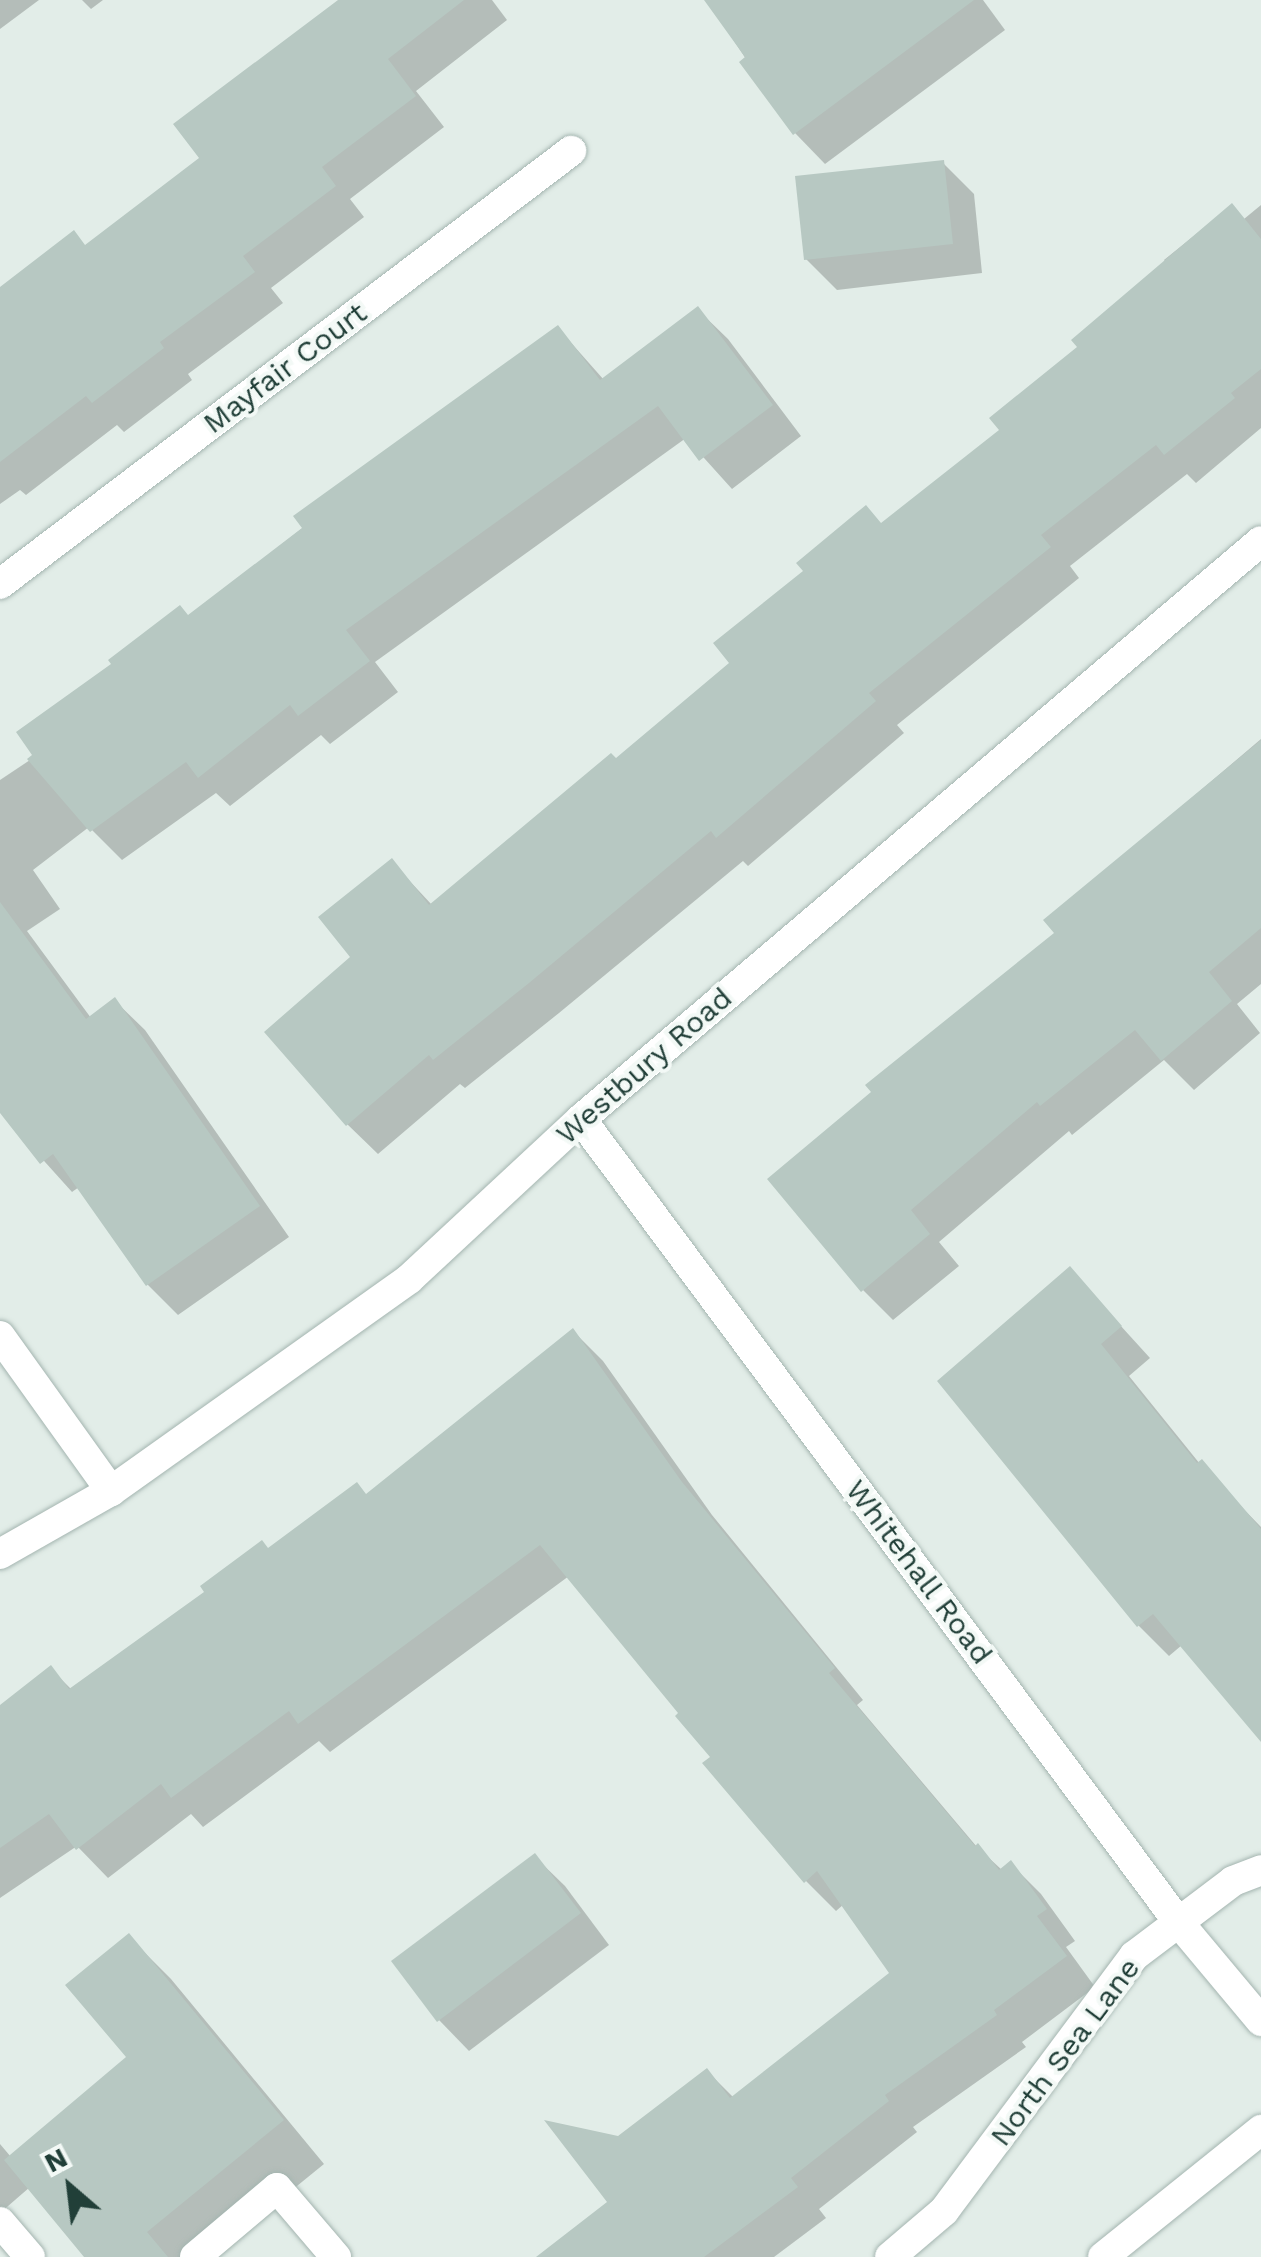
<!DOCTYPE html>
<html>
<head>
<meta charset="utf-8">
<style>
  body { margin:0 }
  #map { position:relative; width:1261px; height:2257px; overflow:hidden; background:#e2ede8; font-family:"Work Sans",sans-serif }
  div>[style] { position:absolute }
  [style*='--x'] { left:calc(var(--x)*1px); top:calc(var(--y)*1px); width:calc(var(--w)*1px); rotate:calc(var(--a)*1deg) }
  .shadow>* { inset:0; background:#0003 }
  .building>* { inset:0; background:#b7c8c2 }
  .roads { filter:drop-shadow(0 0 2px #a4b5b0) drop-shadow(0 0 2px #a4b5b0) }
  .service>* { height:30px; margin:-15px; padding:0 15px; transform-origin:15px; border-radius:15px; background:#fff }
  .minor>* { height:30px; margin:-15px; padding:0 15px; transform-origin:15px; border-radius:15px; background:#fff }
  .tertiary>* { height:30px; margin:-15px; padding:0 15px; transform-origin:15px; border-radius:15px; background:#fff }
  span { translate:-50% -50%; white-space:nowrap; text-align:center; line-height:1.15; -webkit-text-stroke:8px #f3f9f6; paint-order:stroke }
  .street-label { font-size:30px; color:#213f38 }
  .north { position:absolute; left:20px; top:2137px; width:100px; height:100px; -webkit-text-stroke:8px #f3f9f6; paint-order:stroke; rotate:332deg; font-size:28px; font-weight:700; line-height:40px; text-align:center; color:#213f38 }
  .north::after { content:''; display:block; margin:auto; width:35px; height:45px; background:#213f38; clip-path:polygon(50% 0,100% 100%,50% 72%,0 100%) }
</style>
</head>
<body>
<div id="map">
  <div class="shadow">
    <i style="clip-path:polygon(0 0,39px 0,0 29px)"></i>
    <i style="clip-path:polygon(82px 0,103px 0,91px 9px)"></i>
    <i style="clip-path:polygon(342px 0,492px 0,507px 20px,416px 91px,444px 127px,350px 199px,364px 217px,271px 288px,283px 303px,188px 374px,192px 380px,124px 432px,117px 425px,26px 495px,20px 490px,0 504px,0 290px,86px 246px,203px 158px)"></i>
    <i style="clip-path:polygon(707px 0,983px 0,1005px 30px,825px 164px,795px 133px)"></i>
    <i style="clip-path:polygon(943px 163px,974px 194px,982px 273px,837px 290px,806px 259px)"></i>
    <i style="clip-path:polygon(1261px 205px,1261px 428px,1196px 483px,1187px 474px,1070px 566px,1079px 578px,897px 725px,904px 733px,748px 866px,743px 861px,559px 1013px,465px 1088px,460px 1084px,378px 1154px,347px 1124px,354px 957px,392px 862px,432px 905px,616px 761px,732px 663px,882px 525px,1002px 431px,1168px 265px,1164px 260px,1231px 206px,1244px 219px)"></i>
    <i style="clip-path:polygon(697px 309px,728px 339px,801px 436px,732px 489px,686px 438px,375px 662px,398px 692px,330px 744px,321px 735px,230px 806px,216px 793px,122px 860px,89px 827px,33px 870px,60px 909px,27px 931px,91px 1018px,114px 1000px,145px 1030px,289px 1237px,178px 1315px,148px 1285px,79px 1187px,72px 1192px,0 1112px,0 780px,36px 756px,189px 617px,558px 328px,604px 380px)"></i>
    <i style="clip-path:polygon(1261px 739px,1261px 984px,1237px 1004px,1260px 1033px,1194px 1090px,1164px 1060px,1072px 1135px,1069px 1131px,939px 1242px,959px 1266px,893px 1320px,863px 1290px,1058px 933px,1047px 921px)"></i>
    <i style="clip-path:polygon(1069px 1269px,1150px 1358px,1129px 1376px,1200px 1464px,1261px 1527px,1261px 1738px,1182px 1645px,1169px 1656px,1139px 1626px,941px 1381px)"></i>
    <i style="clip-path:polygon(573px 1331px,603px 1361px,712px 1515px,863px 1700px,857px 1705px,977px 1847px,1002px 1870px,1011px 1864px,1041px 1894px,1075px 1941px,1066px 1947px,1095px 1987px,1022px 2042px,1026px 2047px,913px 2127px,917px 2132px,819px 2209px,826px 2218px,774px 2257px,540px 2257px,610px 2202px,619px 2139px,707px 2071px,734px 2098px,892px 1973px,844px 1904px,836px 1911px,806px 1881px,682px 1713px,569px 1576px,330px 1752px,319px 1741px,203px 1827px,191px 1814px,108px 1878px,77px 1846px,0 1898px,0 1708px,51px 1669px,72px 1690px,269px 1550px,367px 1496px)"></i>
    <i style="clip-path:polygon(534px 1856px,565px 1886px,609px 1945px,469px 2051px,439px 2020px)"></i>
    <i style="clip-path:polygon(129px 1937px,171px 1979px,324px 2164px,210px 2257px,88px 2257px,30px 2187px,0 2213px,0 2144px,11px 2157px,129px 2058px)"></i>
  </div>
  <div class="building">
    <i style="clip-path:polygon(338px 0,464px 0,388px 59px,416px 96px,322px 167px,336px 186px,243px 256px,255px 272px,160px 342px,164px 348px,92px 403px,86px 396px,0 462px,0 287px,74px 230px,85px 245px,199px 158px,173px 124px)"></i>
    <i style="clip-path:polygon(704px 0,974px 0,793px 135px,739px 62px,745px 57px)"></i>
    <i style="clip-path:polygon(944px 160px,953px 244px,804px 260px,795px 176px)"></i>
    <i style="clip-path:polygon(1232px 203px,1261px 239px,1261px 369px,1231px 393px,1235px 398px,1164px 455px,1156px 445px,1041px 535px,1051px 547px,869px 693px,876px 701px,716px 838px,711px 831px,529px 983px,433px 1060px,429px 1055px,346px 1126px,264px 1032px,350px 957px,318px 917px,392px 858px,429px 905px,611px 753px,616px 758px,729px 663px,713px 643px,803px 571px,796px 563px,855px 514px,866px 505px,881px 523px,999px 430px,989px 418px,1077px 347px,1071px 340px)"></i>
    <i style="clip-path:polygon(698px 306px,773px 405px,699px 461px,658px 406px,346px 630px,370px 661px,298px 716px,290px 705px,198px 778px,186px 762px,90px 832px,27px 759px,32px 755px,16px 732px,111px 664px,108px 660px,180px 605px,188px 615px,302px 528px,293px 516px,558px 325px,600px 380px)"></i>
    <i style="clip-path:polygon(1261px 740px,1261px 928px,1209px 972px,1232px 1001px,1161px 1061px,1135px 1030px,1040px 1106px,1037px 1102px,911px 1210px,930px 1234px,861px 1292px,767px 1179px,871px 1092px,865px 1085px,1054px 933px,1043px 920px)"></i>
    <i style="clip-path:polygon(0 902px,86px 1019px,115px 997px,260px 1206px,146px 1286px,53px 1154px,40px 1164px,0 1113px)"></i>
    <i style="clip-path:polygon(1070px 1266px,1122px 1326px,1101px 1344px,1197px 1463px,1202px 1459px,1261px 1529px,1261px 1742px,1153px 1614px,1137px 1627px,937px 1381px)"></i>
    <i style="clip-path:polygon(573px 1328px,682px 1482px,835px 1668px,829px 1673px,975px 1846px,978px 1843px,999px 1870px,1011px 1860px,1047px 1909px,1037px 1916px,1067px 1956px,994px 2010px,997px 2015px,885px 2095px,889px 2101px,791px 2178px,798px 2187px,704px 2257px,536px 2257px,607px 2202px,544px 2120px,618px 2136px,707px 2068px,730px 2098px,889px 1973px,817px 1871px,804px 1883px,702px 1763px,710px 1757px,675px 1716px,678px 1713px,540px 1545px,298px 1724px,289px 1711px,171px 1798px,161px 1784px,76px 1850px,49px 1814px,0 1848px,0 1705px,51px 1665px,69px 1689px,204px 1592px,200px 1586px,262px 1540px,268px 1548px,357px 1482px,366px 1494px)"></i>
    <i style="clip-path:polygon(535px 1853px,581px 1913px,437px 2022px,391px 1961px)"></i>
    <i style="clip-path:polygon(129px 1933px,284px 2120px,147px 2232px,168px 2257px,84px 2257px,4px 2160px,126px 2057px,65px 1985px)"></i>
  </div>
  <div class="roads">
    <div class="service">
      <i style="--x:0;--y:2222;--w:46;--a:49.4"></i>
      <i style="--x:195;--y:2257;--w:107;--a:-40.1"></i>
      <i style="--x:277;--y:2188;--w:91;--a:49.5"></i>
      <i style="--x:890;--y:2257;--w:71;--a:-40.4"></i>
      <i style="--x:944;--y:2211;--w:318;--a:-53.3"></i>
      <i style="--x:1134;--y:1956;--w:124;--a:-37.1"></i>
      <i style="--x:1233;--y:1881;--w:30;--a:-21"></i>
    </div>
    <div class="minor">
      <i style="--x:0;--y:584;--w:717;--a:-37.17"></i>
      <i style="--x:581;--y:1119;--w:1002;--a:53.36"></i>
      <i style="--x:1179;--y:1923;--w:128;--a:50.1"></i>
      <i style="--x:0;--y:1336;--w:191;--a:54.4"></i>
      <i style="--x:0;--y:1554;--w:128;--a:-29.6"></i>
      <i style="--x:111;--y:1491;--w:366;--a:-35.4"></i>
      <i style="--x:409;--y:1279;--w:235;--a:-42.9"></i>
      <i style="--x:581;--y:1119;--w:892;--a:-40.36"></i>
    </div>
    <div class="tertiary">
      <i style="--x:1103;--y:2257;--w:203;--a:-38.8"></i>
    </div>
  </div>
  <div class="street-label">
    <span style="left:285px;top:368px;rotate:-37deg">Mayfair Court</span>
    <span style="left:644px;top:1066px;rotate:-41deg">Westbury Road</span>
    <span style="left:919px;top:1572px;rotate:53deg">Whitehall Road</span>
    <span style="left:1065px;top:2052px;rotate:-53deg">North Sea Lane</span>
  </div>
  <div class="north">N</div>
</div>
</body>
</html>
